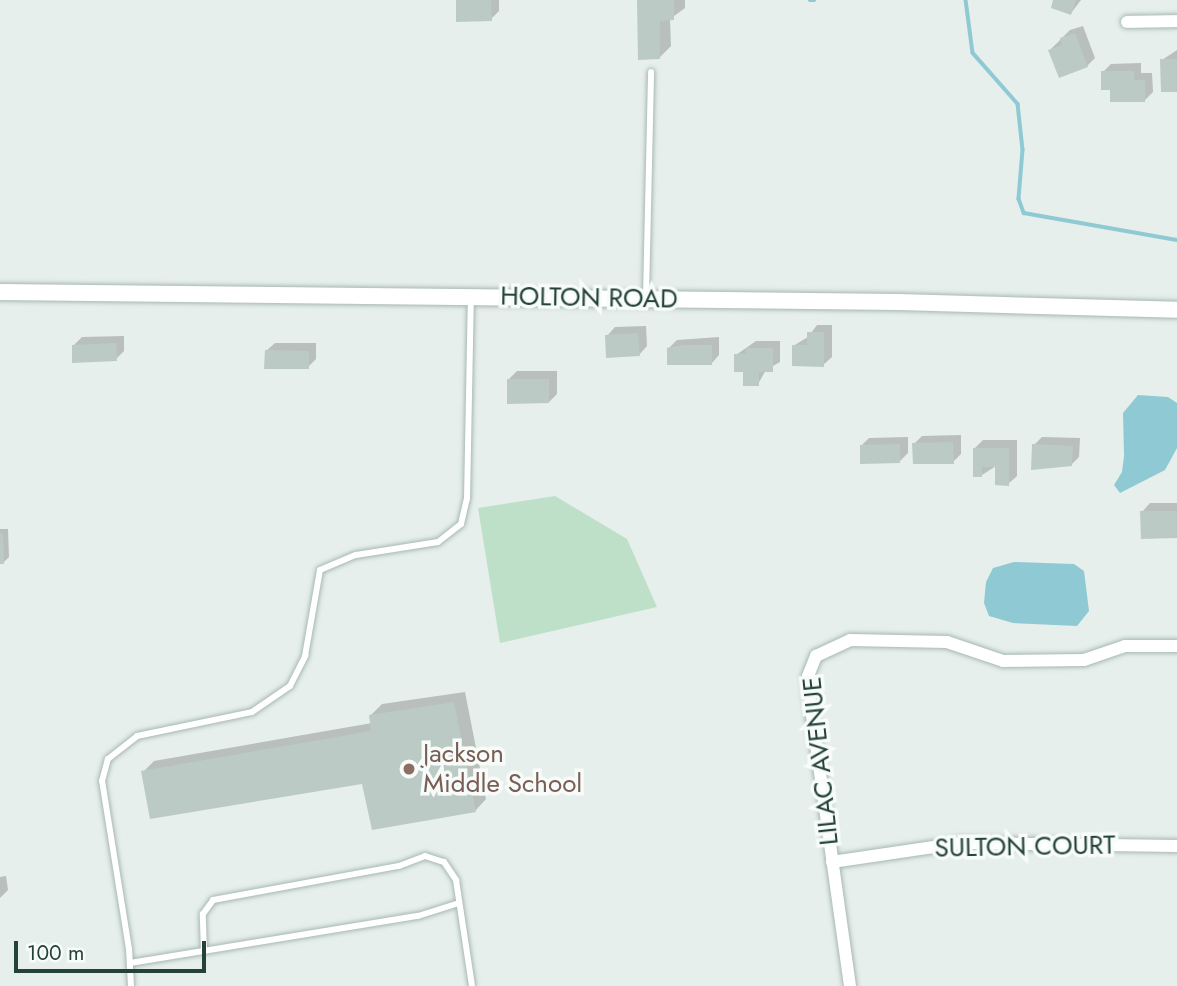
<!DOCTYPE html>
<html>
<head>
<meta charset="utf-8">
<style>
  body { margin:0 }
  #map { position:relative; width:1177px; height:986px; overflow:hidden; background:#e6efeb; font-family:Jost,sans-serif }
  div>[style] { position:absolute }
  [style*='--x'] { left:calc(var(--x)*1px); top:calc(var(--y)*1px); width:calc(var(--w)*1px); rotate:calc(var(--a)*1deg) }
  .green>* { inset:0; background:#bfe0c8 }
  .water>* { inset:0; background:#8ec9d4 }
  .shadow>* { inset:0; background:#0003 }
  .stream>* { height:3.5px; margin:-1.75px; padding:0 1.75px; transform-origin:1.75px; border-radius:1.75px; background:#8ec9d4 }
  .building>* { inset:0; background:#bbcac4 }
  .roads { filter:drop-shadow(0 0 2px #a8b8b2) drop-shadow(0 0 2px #a8b8b2) }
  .service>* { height:6px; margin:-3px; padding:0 3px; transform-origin:3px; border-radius:3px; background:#fff }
  .minor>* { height:12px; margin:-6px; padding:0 6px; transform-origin:6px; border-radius:6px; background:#fff }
  .tertiary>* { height:16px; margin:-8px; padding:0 8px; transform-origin:8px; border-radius:8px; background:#fff }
  .dots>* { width:19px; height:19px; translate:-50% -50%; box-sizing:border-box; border:4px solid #f7fbf9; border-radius:50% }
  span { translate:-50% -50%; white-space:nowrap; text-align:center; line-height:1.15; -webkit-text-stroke:7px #f7fbf9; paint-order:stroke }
  .street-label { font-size:26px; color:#24423a }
  .education-label { font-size:26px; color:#785e54 }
  .left { translate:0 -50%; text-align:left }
  .scale { position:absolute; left:14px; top:941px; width:192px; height:32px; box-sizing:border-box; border:4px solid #24423a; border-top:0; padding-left:9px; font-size:21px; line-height:24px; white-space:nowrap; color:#24423a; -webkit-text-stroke:5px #f7fbf9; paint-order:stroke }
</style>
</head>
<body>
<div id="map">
  <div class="green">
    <i style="clip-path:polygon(555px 496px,627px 539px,657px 607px,500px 643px,478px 508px)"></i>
  </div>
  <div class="water">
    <i style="clip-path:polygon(1138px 395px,1168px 397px,1177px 403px,1177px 448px,1165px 470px,1120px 493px,1114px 485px,1122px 472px,1124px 456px,1123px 413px)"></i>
    <i style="clip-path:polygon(1014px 562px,1074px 564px,1084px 571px,1089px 611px,1077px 626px,1013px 623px,989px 616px,984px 603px,986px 582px,993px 568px)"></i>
  </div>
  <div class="shadow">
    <i style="clip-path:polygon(457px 0,499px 0,499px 11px,491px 19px)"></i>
    <i style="clip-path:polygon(639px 0,685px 0,685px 8px,670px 19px,671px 46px,660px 57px)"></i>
    <i style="clip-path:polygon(1055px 0,1081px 0,1071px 13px)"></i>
    <i style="clip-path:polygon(1083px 26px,1095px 58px,1087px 66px,1050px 50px,1070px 30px)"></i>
    <i style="clip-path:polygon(1177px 50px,1177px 90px,1162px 60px)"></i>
    <i style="clip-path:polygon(1141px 63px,1141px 73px,1152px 73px,1153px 92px,1145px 100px,1111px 89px,1103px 72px,1111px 64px)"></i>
    <i style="clip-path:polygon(817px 325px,832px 325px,832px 357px,823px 365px,793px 346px,808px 337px)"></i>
    <i style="clip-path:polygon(646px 326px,647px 346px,639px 355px,607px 336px,615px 327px)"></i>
    <i style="clip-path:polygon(124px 336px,124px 351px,116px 359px,73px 346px,82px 337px)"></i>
    <i style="clip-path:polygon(719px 337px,719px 355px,711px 364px,668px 349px,677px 340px)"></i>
    <i style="clip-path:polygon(756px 341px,780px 341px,780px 362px,766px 370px,758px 384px,736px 355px)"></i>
    <i style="clip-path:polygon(275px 343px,316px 343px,316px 359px,308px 367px,266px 351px)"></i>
    <i style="clip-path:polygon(517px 371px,557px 371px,557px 394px,549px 402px,509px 379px)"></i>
    <i style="clip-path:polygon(961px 435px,961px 454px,953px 462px,914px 444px,922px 436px)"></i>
    <i style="clip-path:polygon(908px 437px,908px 453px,900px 461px,861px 446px,869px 438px)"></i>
    <i style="clip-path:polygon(1042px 437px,1080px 438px,1079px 457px,1071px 465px,1033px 469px,1034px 445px)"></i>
    <i style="clip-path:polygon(983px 440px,1017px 440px,1017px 476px,1008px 484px,996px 466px,982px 475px,975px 448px)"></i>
    <i style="clip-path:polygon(1150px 503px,1177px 503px,1177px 536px,1142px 512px)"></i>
    <i style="clip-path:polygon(0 529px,8px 529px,9px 557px,4px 562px,0 563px)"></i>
    <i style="clip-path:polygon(465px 692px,486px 799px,475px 811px,363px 782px,143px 772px,154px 761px,372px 723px,371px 715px,382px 704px)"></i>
    <i style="clip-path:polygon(6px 876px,8px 890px,0 898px,0 877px)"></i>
  </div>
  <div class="stream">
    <i style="--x:810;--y:0;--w:4;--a:0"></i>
    <i style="--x:966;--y:0;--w:53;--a:82.5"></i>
    <i style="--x:973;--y:53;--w:68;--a:48.6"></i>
    <i style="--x:1018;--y:104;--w:46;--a:83.8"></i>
    <i style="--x:1023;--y:150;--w:49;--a:94.7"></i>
    <i style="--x:1019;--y:199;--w:15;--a:70"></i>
    <i style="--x:1024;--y:213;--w:155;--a:10"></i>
  </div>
  <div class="building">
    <i style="clip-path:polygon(456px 0,491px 0,492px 21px,456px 22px)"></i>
    <i style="clip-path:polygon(637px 0,674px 0,674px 20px,660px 21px,660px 59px,638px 60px)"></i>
    <i style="clip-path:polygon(1053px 0,1076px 0,1071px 15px,1051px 8px)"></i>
    <i style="clip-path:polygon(1075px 33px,1088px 67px,1059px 78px,1048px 50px,1062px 45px,1060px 38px)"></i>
    <i style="clip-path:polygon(1160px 59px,1177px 59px,1177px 92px,1161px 92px)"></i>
    <i style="clip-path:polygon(1101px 71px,1134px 71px,1134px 80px,1145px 80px,1145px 102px,1110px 102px,1110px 90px,1101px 90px)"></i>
    <i style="clip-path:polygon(807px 332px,824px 332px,824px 367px,792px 366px,792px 345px,807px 345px)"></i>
    <i style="clip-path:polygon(638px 333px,640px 356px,606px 358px,605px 335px)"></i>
    <i style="clip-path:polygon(116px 343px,117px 361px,72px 363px,72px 345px)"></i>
    <i style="clip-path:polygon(683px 345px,712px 345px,712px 365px,667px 365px,667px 348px)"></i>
    <i style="clip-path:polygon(746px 348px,773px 348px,773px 372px,759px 372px,759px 386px,743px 386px,743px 372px,734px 372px,734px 354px,746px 354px)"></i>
    <i style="clip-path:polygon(265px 350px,309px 351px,309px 369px,264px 369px)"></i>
    <i style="clip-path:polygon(507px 379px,549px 379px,549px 403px,507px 404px)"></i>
    <i style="clip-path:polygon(953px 442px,954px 464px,913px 464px,912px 443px)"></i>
    <i style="clip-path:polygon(900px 444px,900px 463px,860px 464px,860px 445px)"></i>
    <i style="clip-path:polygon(1032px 444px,1073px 446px,1072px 466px,1031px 470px)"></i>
    <i style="clip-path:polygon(973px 448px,1009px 448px,1009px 486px,995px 485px,995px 467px,982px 467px,982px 477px,973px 477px)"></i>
    <i style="clip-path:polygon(1140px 511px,1177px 511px,1177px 538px,1141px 539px)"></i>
    <i style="clip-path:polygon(3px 533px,4px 564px,0 564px,0 534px)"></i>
    <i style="clip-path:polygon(454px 702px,476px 812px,372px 830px,362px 784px,150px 819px,141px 771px,371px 731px,369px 715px)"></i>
  </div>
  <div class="roads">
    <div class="service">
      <i style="--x:646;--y:296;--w:224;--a:-88.7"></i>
      <i style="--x:204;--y:951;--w:37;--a:-92"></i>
      <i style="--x:203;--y:914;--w:17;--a:-54"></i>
      <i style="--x:213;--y:900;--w:189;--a:-10.4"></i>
      <i style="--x:399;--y:866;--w:28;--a:-21"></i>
      <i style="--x:425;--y:856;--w:20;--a:18"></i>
      <i style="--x:444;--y:862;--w:22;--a:56"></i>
      <i style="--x:456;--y:880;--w:107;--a:81.4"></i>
      <i style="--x:130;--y:963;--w:292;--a:-9.3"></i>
      <i style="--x:418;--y:916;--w:43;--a:-17.6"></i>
      <i style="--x:131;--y:986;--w:37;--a:-93"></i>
      <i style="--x:129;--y:949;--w:170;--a:-99.1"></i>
      <i style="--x:102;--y:781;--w:23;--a:-75"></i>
      <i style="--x:108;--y:759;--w:37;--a:-38"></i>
      <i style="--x:137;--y:736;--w:117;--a:-11.8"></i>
      <i style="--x:252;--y:712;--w:46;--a:-34.4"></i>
      <i style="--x:290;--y:686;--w:34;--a:-63"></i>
      <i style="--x:305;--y:656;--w:87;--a:-80.1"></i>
      <i style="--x:320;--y:570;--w:39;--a:-23"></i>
      <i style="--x:356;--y:555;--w:83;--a:-9"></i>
      <i style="--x:438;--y:542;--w:29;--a:-38"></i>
      <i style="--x:461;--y:524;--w:26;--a:-77"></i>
      <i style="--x:467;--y:499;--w:201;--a:-88.9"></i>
    </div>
    <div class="minor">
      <i style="--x:1127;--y:22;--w:50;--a:-1.1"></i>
      <i style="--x:832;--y:862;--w:130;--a:-8.4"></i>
      <i style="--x:961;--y:843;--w:216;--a:0.8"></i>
      <i style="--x:850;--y:986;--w:286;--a:-98"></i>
      <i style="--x:810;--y:703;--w:27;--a:-94"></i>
      <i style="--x:808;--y:676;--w:22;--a:-68"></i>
      <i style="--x:816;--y:656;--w:38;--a:-25"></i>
      <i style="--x:850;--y:640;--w:97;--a:1.2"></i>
      <i style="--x:947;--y:642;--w:59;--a:18.7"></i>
      <i style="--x:1003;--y:661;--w:81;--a:-0.7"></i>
      <i style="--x:1084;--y:660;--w:43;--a:-18.9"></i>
      <i style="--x:1125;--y:646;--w:52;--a:0"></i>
    </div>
    <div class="tertiary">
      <i style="--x:0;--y:292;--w:899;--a:0.64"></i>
      <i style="--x:899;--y:302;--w:278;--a:1.6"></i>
    </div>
  </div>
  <div class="dots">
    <i style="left:409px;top:769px;background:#8d6e63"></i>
  </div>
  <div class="street-label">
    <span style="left:589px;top:298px;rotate:1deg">HOLTON ROAD</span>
    <span style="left:821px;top:761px;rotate:-96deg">LILAC AVENUE</span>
    <span style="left:1025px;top:847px;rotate:-1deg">SULTON COURT</span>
  </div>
  <div class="education-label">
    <span class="left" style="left:423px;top:769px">Jackson<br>Middle School</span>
  </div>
  <div class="scale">100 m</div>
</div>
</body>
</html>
